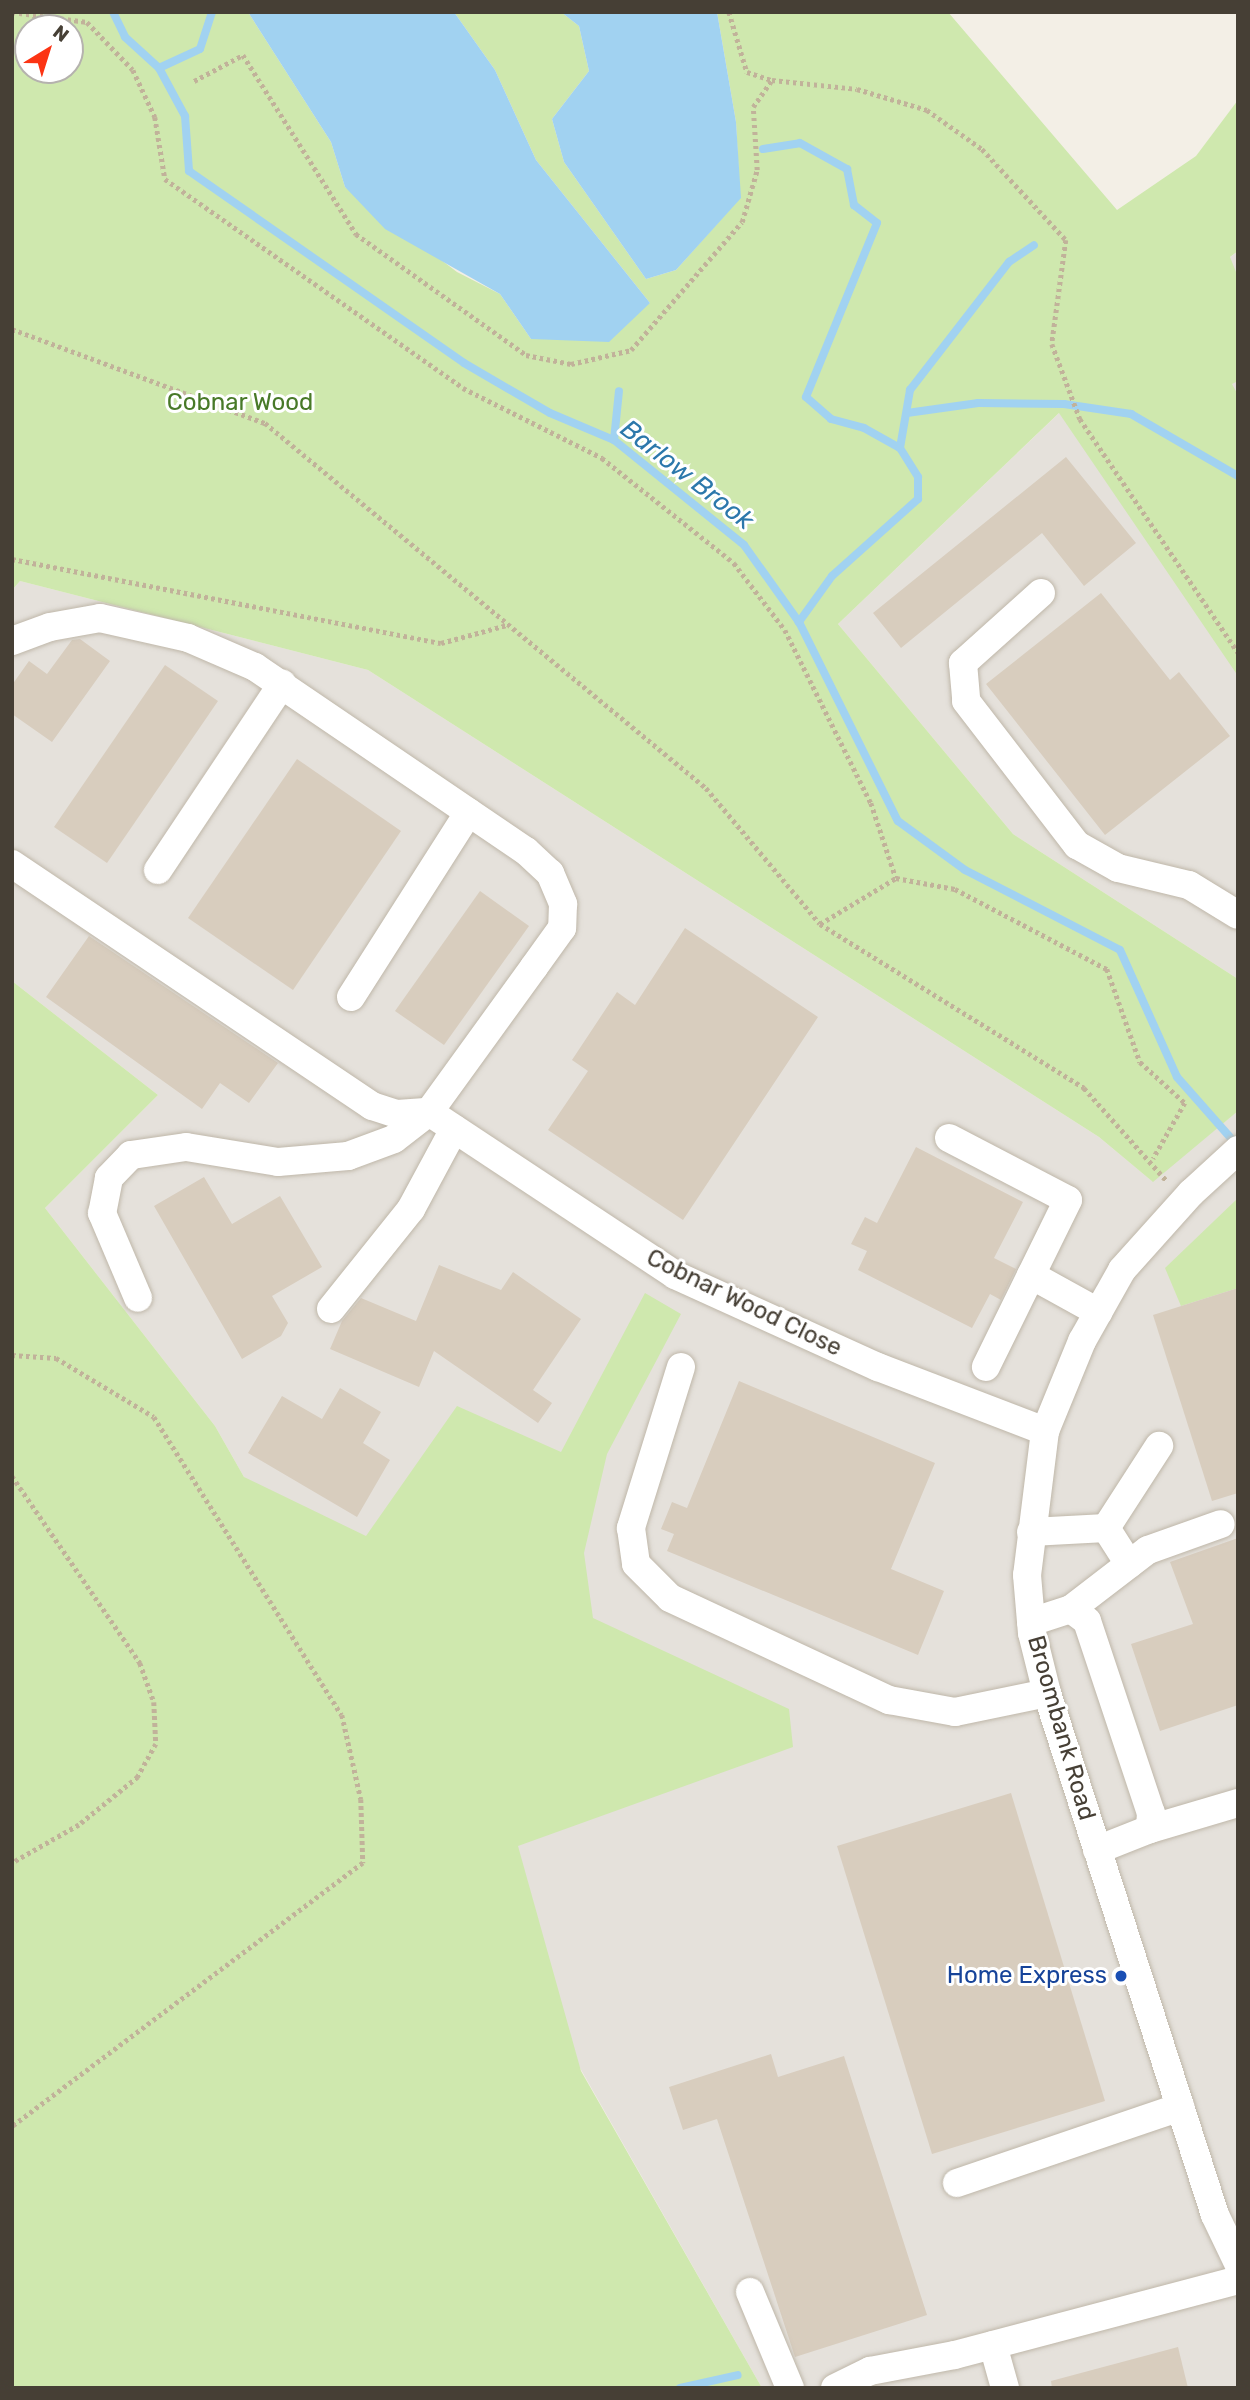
<!DOCTYPE html>
<html>
<head>
<meta charset="utf-8">
<style>
  body { margin:0 }
  #map { position:relative; width:1250px; height:2400px; overflow:hidden; background:#f3efe6; font-family:Rubik,sans-serif }
  div>[style] { position:absolute }
  [style*='--x'] { left:calc(var(--x)*1px); top:calc(var(--y)*1px); width:calc(var(--w)*1px); rotate:calc(var(--a)*1deg) }
  .industrial>* { inset:0; background:#e5e1db }
  .green>* { inset:0; background:#cfe8ae }
  .water>* { inset:0; background:#a1d2f1 }
  .stream>* { height:8px; margin:-4px; padding:0 4px; transform-origin:4px; border-radius:4px; background:#a1d2f1 }
  .building>* { inset:0; background:#d8cdbe }
  .path>* { height:4.5px; margin-top:-2.25px; transform-origin:0; background:repeating-linear-gradient(90deg,#c1b29a 0 3.5px,transparent 0 7px) }
  .roads { filter:drop-shadow(0 0 2px #bfb7a9) drop-shadow(0 0 2px #bfb7a9) }
  .minor>* { height:28px; margin:-14px; padding:0 14px; transform-origin:14px; border-radius:14px; background:#fff }
  .dots>* { width:19px; height:19px; translate:-50% -50%; box-sizing:border-box; border:4px solid #fff; border-radius:50% }
  span { translate:-50% -50%; white-space:nowrap; text-align:center; line-height:1.15; -webkit-text-stroke:6px #fff; paint-order:stroke }
  .park-label { font-size:24px; color:#487928 }
  .street-label { font-size:24px; color:#463f35 }
  .transit-label { font-size:24px; color:#164399 }
  .right { translate:-100% -50%; text-align:right }
  .water-label { font-size:26px; color:#2c78ab; font-style:italic }
  .frame { position:absolute; inset:0; border:14px solid #463f35; pointer-events:none }
  .north { position:absolute; left:14px; top:14px; width:70px; height:70px; box-sizing:border-box; background:#fff; border:2px solid #b5b2ae; border-radius:50%; rotate:38deg; font-size:19px; font-weight:700; line-height:28px; text-align:center; color:#463f35 }
  .north::after { content:''; display:block; margin:auto; width:24px; height:32px; background:#fc3414; clip-path:polygon(50% 0,100% 100%,50% 72%,0 100%) }
</style>
</head>
<body>
<div id="map">
  <div class="industrial">
    <i style="clip-path:polygon(1238px 251px,1238px 979px,1013px 834px,838px 624px,1185px 293px)"></i>
    <i style="clip-path:polygon(20px 581px,368px 670px,1099px 1137px,1152px 1181px,1238px 1111px,1238px 2388px,762px 2388px,215px 1426px,45px 1208px,158px 1095px,12px 981px,12px 590px)"></i>
  </div>
  <div class="green">
    <i style="clip-path:polygon(evenodd,12px 12px,248px 12px,331px 142px,345px 187px,457px 272px,500px 294px,531px 339px,650px 303px,536px 160px,495px 70px,454px 12px,561px 12px,579px 26px,589px 71px,552px 119px,564px 162px,646px 279px,676px 270px,740px 198px,736px 122px,717px 12px,948px 12px,1117px 210px,1196px 156px,1238px 100px,1238px 251px,1230px 257px,1238px 277px,1238px 381px,1232px 384px,1238px 395px,1238px 676px,1059px 413px,838px 624px,1013px 834px,1238px 979px,1238px 1111px,1153px 1182px,1099px 1137px,368px 670px,20px 581px,12px 590px,12px 12px,28px 28px,70px 28px,70px 70px,28px 70px,28px 28px)"></i>
    <i style="clip-path:polygon(12px 981px,158px 1095px,45px 1208px,215px 1426px,244px 1477px,366px 1536px,457px 1406px,561px 1452px,645px 1293px,681px 1314px,607px 1454px,584px 1553px,593px 1618px,789px 1709px,793px 1747px,518px 1846px,581px 2071px,762px 2388px,12px 2388px)"></i>
    <i style="clip-path:polygon(1238px 1198px,1238px 1288px,1181px 1306px,1165px 1268px)"></i>
  </div>
  <div class="water">
    <i style="clip-path:polygon(248px 12px,454px 12px,495px 70px,536px 160px,650px 303px,609px 342px,531px 339px,500px 294px,385px 229px,345px 187px,331px 142px)"></i>
    <i style="clip-path:polygon(561px 12px,717px 12px,736px 122px,741px 198px,676px 270px,646px 279px,564px 162px,552px 119px,589px 71px,579px 26px)"></i>
  </div>
  <div class="stream">
    <i style="--x:113;--y:12;--w:28;--a:64"></i>
    <i style="--x:125;--y:37;--w:46;--a:42.4"></i>
    <i style="--x:159;--y:68;--w:55;--a:61.6"></i>
    <i style="--x:185;--y:116;--w:55;--a:85.8"></i>
    <i style="--x:189;--y:171;--w:335;--a:34.9"></i>
    <i style="--x:464;--y:363;--w:99;--a:30.2"></i>
    <i style="--x:550;--y:413;--w:69;--a:22.9"></i>
    <i style="--x:614;--y:440;--w:167;--a:38.9"></i>
    <i style="--x:744;--y:545;--w:95;--a:54.5"></i>
    <i style="--x:799;--y:622;--w:222;--a:63.6"></i>
    <i style="--x:898;--y:821;--w:83;--a:36.2"></i>
    <i style="--x:965;--y:870;--w:174;--a:27.3"></i>
    <i style="--x:1120;--y:950;--w:139;--a:65.8"></i>
    <i style="--x:1177;--y:1077;--w:91;--a:48.6"></i>
    <i style="--x:159;--y:68;--w:45;--a:-24.9"></i>
    <i style="--x:200;--y:49;--w:39;--a:-72"></i>
    <i style="--x:763;--y:149;--w:37;--a:-9"></i>
    <i style="--x:800;--y:143;--w:54;--a:29"></i>
    <i style="--x:847;--y:169;--w:37;--a:79"></i>
    <i style="--x:854;--y:205;--w:29;--a:38"></i>
    <i style="--x:877;--y:223;--w:188;--a:112.2"></i>
    <i style="--x:806;--y:397;--w:33;--a:41"></i>
    <i style="--x:831;--y:419;--w:34;--a:15"></i>
    <i style="--x:864;--y:428;--w:41;--a:29.1"></i>
    <i style="--x:900;--y:448;--w:34;--a:58"></i>
    <i style="--x:918;--y:477;--w:22;--a:90"></i>
    <i style="--x:918;--y:499;--w:115;--a:138.2"></i>
    <i style="--x:832;--y:576;--w:57;--a:125.7"></i>
    <i style="--x:907;--y:413;--w:72;--a:-8"></i>
    <i style="--x:978;--y:403;--w:86;--a:0.7"></i>
    <i style="--x:1064;--y:404;--w:68;--a:8.5"></i>
    <i style="--x:1131;--y:414;--w:124;--a:30.1"></i>
    <i style="--x:614;--y:440;--w:49;--a:-84.2"></i>
    <i style="--x:900;--y:448;--w:59;--a:-80.2"></i>
    <i style="--x:910;--y:390;--w:162;--a:-52.3"></i>
    <i style="--x:1009;--y:262;--w:30;--a:-34"></i>
    <i style="--x:680;--y:2388;--w:59;--a:-12.6"></i>
  </div>
  <div class="building">
    <i style="clip-path:polygon(1066px 457px,1136px 543px,1084px 586px,1042px 533px,901px 648px,873px 613px)"></i>
    <i style="clip-path:polygon(1101px 593px,1170px 680px,1179px 672px,1230px 736px,1105px 835px,986px 684px)"></i>
    <i style="clip-path:polygon(80px 639px,110px 661px,52px 742px,12px 714px,12px 685px,29px 661px,47px 674px,72px 640px)"></i>
    <i style="clip-path:polygon(165px 665px,218px 701px,107px 863px,54px 827px)"></i>
    <i style="clip-path:polygon(297px 759px,401px 831px,293px 990px,188px 918px)"></i>
    <i style="clip-path:polygon(480px 891px,529px 926px,444px 1045px,395px 1011px)"></i>
    <i style="clip-path:polygon(685px 928px,818px 1017px,683px 1220px,548px 1130px,588px 1071px,572px 1060px,617px 992px,635px 1005px)"></i>
    <i style="clip-path:polygon(89px 936px,278px 1063px,249px 1103px,220px 1083px,202px 1109px,46px 997px)"></i>
    <i style="clip-path:polygon(916px 1147px,1023px 1202px,994px 1258px,1016px 1269px,1001px 1300px,990px 1294px,972px 1328px,858px 1270px,867px 1251px,851px 1244px,865px 1217px,877px 1223px)"></i>
    <i style="clip-path:polygon(204px 1177px,232px 1224px,280px 1196px,322px 1267px,272px 1296px,288px 1323px,281px 1336px,242px 1359px,154px 1206px)"></i>
    <i style="clip-path:polygon(439px 1265px,501px 1290px,513px 1272px,581px 1319px,533px 1390px,552px 1403px,538px 1423px,434px 1351px,419px 1387px,330px 1349px,342px 1321px,361px 1298px,416px 1321px)"></i>
    <i style="clip-path:polygon(1238px 1288px,1238px 1493px,1212px 1501px,1153px 1315px)"></i>
    <i style="clip-path:polygon(739px 1381px,935px 1463px,891px 1569px,944px 1591px,918px 1655px,667px 1551px,674px 1534px,661px 1529px,672px 1502px,687px 1508px)"></i>
    <i style="clip-path:polygon(340px 1388px,381px 1412px,363px 1443px,390px 1460px,357px 1517px,248px 1453px,282px 1396px,322px 1419px)"></i>
    <i style="clip-path:polygon(1238px 1538px,1238px 1705px,1160px 1731px,1131px 1644px,1193px 1624px,1170px 1562px)"></i>
    <i style="clip-path:polygon(1011px 1793px,1105px 2101px,932px 2154px,837px 1846px)"></i>
    <i style="clip-path:polygon(771px 2054px,778px 2077px,844px 2056px,927px 2315px,795px 2357px,717px 2119px,683px 2130px,669px 2087px)"></i>
    <i style="clip-path:polygon(1178px 2347px,1188px 2388px,1052px 2388px,1051px 2381px)"></i>
  </div>
  <div class="path">
    <i style="--x:12;--y:12;--w:76;--a:7.6"></i>
    <i style="--x:87;--y:22;--w:66;--a:46.2"></i>
    <i style="--x:133;--y:70;--w:52;--a:64.9"></i>
    <i style="--x:155;--y:117;--w:63;--a:80.8"></i>
    <i style="--x:165;--y:179;--w:364;--a:35"></i>
    <i style="--x:463;--y:388;--w:156;--a:26.7"></i>
    <i style="--x:602;--y:458;--w:169;--a:38.5"></i>
    <i style="--x:734;--y:563;--w:84;--a:52.7"></i>
    <i style="--x:785;--y:630;--w:193;--a:63.6"></i>
    <i style="--x:871;--y:803;--w:79;--a:71.6"></i>
    <i style="--x:896;--y:878;--w:60;--a:10.6"></i>
    <i style="--x:955;--y:889;--w:172;--a:27.8"></i>
    <i style="--x:1107;--y:969;--w:99;--a:70.5"></i>
    <i style="--x:1140;--y:1062;--w:61;--a:42.3"></i>
    <i style="--x:1185;--y:1103;--w:64;--a:119.7"></i>
    <i style="--x:729;--y:12;--w:63;--a:73.3"></i>
    <i style="--x:747;--y:72;--w:26;--a:18"></i>
    <i style="--x:772;--y:80;--w:85;--a:6"></i>
    <i style="--x:857;--y:89;--w:73;--a:16.7"></i>
    <i style="--x:927;--y:110;--w:67;--a:35.3"></i>
    <i style="--x:982;--y:149;--w:124;--a:47.3"></i>
    <i style="--x:1066;--y:240;--w:105;--a:97.7"></i>
    <i style="--x:1052;--y:344;--w:80;--a:69.5"></i>
    <i style="--x:1080;--y:419;--w:282;--a:55.9"></i>
    <i style="--x:194;--y:81;--w:55;--a:-28"></i>
    <i style="--x:243;--y:55;--w:212;--a:57.7"></i>
    <i style="--x:356;--y:234;--w:209;--a:35.4"></i>
    <i style="--x:526;--y:355;--w:46;--a:11.3"></i>
    <i style="--x:571;--y:364;--w:62;--a:-13.1"></i>
    <i style="--x:631;--y:350;--w:169;--a:-49.1"></i>
    <i style="--x:742;--y:222;--w:54;--a:-73.9"></i>
    <i style="--x:757;--y:170;--w:63;--a:-93.6"></i>
    <i style="--x:753;--y:107;--w:33;--a:-55"></i>
    <i style="--x:12;--y:329;--w:270;--a:20.4"></i>
    <i style="--x:265;--y:423;--w:572;--a:39.61"></i>
    <i style="--x:706;--y:788;--w:177;--a:50"></i>
    <i style="--x:820;--y:924;--w:311;--a:31.8"></i>
    <i style="--x:1084;--y:1088;--w:125;--a:48.3"></i>
    <i style="--x:12;--y:559;--w:437;--a:11.1"></i>
    <i style="--x:441;--y:643;--w:68;--a:-15.3"></i>
    <i style="--x:820;--y:924;--w:89;--a:-31.2"></i>
    <i style="--x:12;--y:1355;--w:44;--a:3.9"></i>
    <i style="--x:56;--y:1358;--w:114;--a:31"></i>
    <i style="--x:154;--y:1417;--w:352;--a:57.8"></i>
    <i style="--x:342;--y:1715;--w:86;--a:77.3"></i>
    <i style="--x:361;--y:1799;--w:64;--a:88.2"></i>
    <i style="--x:363;--y:1863;--w:439;--a:143.1"></i>
    <i style="--x:12;--y:1476;--w:227;--a:55.6"></i>
    <i style="--x:140;--y:1663;--w:41;--a:70.3"></i>
    <i style="--x:154;--y:1702;--w:42;--a:87.3"></i>
    <i style="--x:156;--y:1744;--w:38;--a:119"></i>
    <i style="--x:138;--y:1777;--w:76;--a:140.9"></i>
    <i style="--x:79;--y:1825;--w:77;--a:150.4"></i>
  </div>
  <div class="roads">
    <div class="minor">
      <i style="--x:1041;--y:593;--w:105;--a:138.1"></i>
      <i style="--x:963;--y:663;--w:38;--a:85"></i>
      <i style="--x:966;--y:701;--w:182;--a:52.4"></i>
      <i style="--x:1077;--y:845;--w:47;--a:29.3"></i>
      <i style="--x:1118;--y:868;--w:73;--a:13.5"></i>
      <i style="--x:1189;--y:885;--w:57;--a:31.5"></i>
      <i style="--x:12;--y:641;--w:40;--a:-20.2"></i>
      <i style="--x:50;--y:627;--w:51;--a:-10.2"></i>
      <i style="--x:100;--y:618;--w:90;--a:12.8"></i>
      <i style="--x:188;--y:638;--w:73;--a:23.4"></i>
      <i style="--x:255;--y:667;--w:328;--a:34.2"></i>
      <i style="--x:526;--y:851;--w:33;--a:43"></i>
      <i style="--x:550;--y:873;--w:34;--a:67"></i>
      <i style="--x:563;--y:904;--w:24;--a:92"></i>
      <i style="--x:562;--y:928;--w:48;--a:125.7"></i>
      <i style="--x:534;--y:967;--w:179;--a:125.9"></i>
      <i style="--x:429;--y:1112;--w:44;--a:142.4"></i>
      <i style="--x:394;--y:1139;--w:49;--a:159.7"></i>
      <i style="--x:348;--y:1156;--w:70;--a:175.1"></i>
      <i style="--x:278;--y:1162;--w:93;--a:-170.7"></i>
      <i style="--x:186;--y:1147;--w:56;--a:171.7"></i>
      <i style="--x:131;--y:1155;--w:32;--a:134"></i>
      <i style="--x:109;--y:1178;--w:36;--a:101"></i>
      <i style="--x:102;--y:1213;--w:92;--a:67"></i>
      <i style="--x:12;--y:864;--w:434;--a:33.9"></i>
      <i style="--x:372;--y:1106;--w:26;--a:18"></i>
      <i style="--x:397;--y:1114;--w:32;--a:-4"></i>
      <i style="--x:158;--y:870;--w:224;--a:-56.3"></i>
      <i style="--x:351;--y:997;--w:219;--a:-57.5"></i>
      <i style="--x:429;--y:1112;--w:295;--a:33.5"></i>
      <i style="--x:675;--y:1275;--w:223;--a:24.4"></i>
      <i style="--x:878;--y:1367;--w:179;--a:21"></i>
      <i style="--x:949;--y:1138;--w:134;--a:27.5"></i>
      <i style="--x:1068;--y:1200;--w:186;--a:116.2"></i>
      <i style="--x:1238;--y:1150;--w:64;--a:137.5"></i>
      <i style="--x:1191;--y:1193;--w:103;--a:131.9"></i>
      <i style="--x:1122;--y:1270;--w:81;--a:119.4"></i>
      <i style="--x:1082;--y:1341;--w:97;--a:112.3"></i>
      <i style="--x:1045;--y:1431;--w:145;--a:97.1"></i>
      <i style="--x:1027;--y:1575;--w:58;--a:85.1"></i>
      <i style="--x:1032;--y:1633;--w:62;--a:76"></i>
      <i style="--x:1047;--y:1693;--w:548;--a:72.16"></i>
      <i style="--x:1215;--y:2215;--w:53;--a:64.4"></i>
      <i style="--x:1031;--y:1275;--w:77;--a:28.9"></i>
      <i style="--x:331;--y:1309;--w:128;--a:-51.3"></i>
      <i style="--x:411;--y:1209;--w:91;--a:-61.7"></i>
      <i style="--x:681;--y:1367;--w:169;--a:107.3"></i>
      <i style="--x:631;--y:1528;--w:36;--a:82"></i>
      <i style="--x:636;--y:1564;--w:48;--a:45"></i>
      <i style="--x:670;--y:1598;--w:242;--a:25"></i>
      <i style="--x:889;--y:1700;--w:67;--a:10.3"></i>
      <i style="--x:955;--y:1712;--w:94;--a:-11.7"></i>
      <i style="--x:1106;--y:1528;--w:98;--a:-57.1"></i>
      <i style="--x:1031;--y:1532;--w:75;--a:-3.1"></i>
      <i style="--x:1106;--y:1528;--w:43;--a:57.4"></i>
      <i style="--x:1071;--y:1609;--w:97;--a:-37.5"></i>
      <i style="--x:1148;--y:1550;--w:77;--a:-19.6"></i>
      <i style="--x:1031;--y:1622;--w:42;--a:-18"></i>
      <i style="--x:1071;--y:1609;--w:20;--a:37"></i>
      <i style="--x:1087;--y:1621;--w:202;--a:71.6"></i>
      <i style="--x:1151;--y:1813;--w:16;--a:94"></i>
      <i style="--x:1150;--y:1829;--w:57;--a:158.4"></i>
      <i style="--x:1150;--y:1829;--w:92;--a:-16.5"></i>
      <i style="--x:957;--y:2183;--w:236;--a:-18.8"></i>
      <i style="--x:750;--y:2292;--w:104;--a:67.4"></i>
      <i style="--x:993;--y:2345;--w:45;--a:74.4"></i>
      <i style="--x:835;--y:2388;--w:39;--a:-26"></i>
      <i style="--x:870;--y:2371;--w:86;--a:-10.7"></i>
      <i style="--x:955;--y:2355;--w:293;--a:-14.8"></i>
    </div>
  </div>
  <div class="dots">
    <i style="left:1121px;top:1976px;background:#1a4fb4"></i>
  </div>
  <div class="park-label">
    <span style="left:240px;top:403px">Cobnar Wood</span>
  </div>
  <div class="street-label">
    <span style="left:744px;top:1303px;rotate:26deg">Cobnar Wood Close</span>
    <span style="left:1061px;top:1728px;rotate:74deg">Broombank Road</span>
  </div>
  <div class="transit-label">
    <span class="right" style="left:1107px;top:1976px">Home Express</span>
  </div>
  <div class="water-label">
    <span style="left:687px;top:475px;rotate:38deg">Barlow Brook</span>
  </div>
  <div class="frame"></div>
  <div class="north">N</div>
</div>
</body>
</html>
